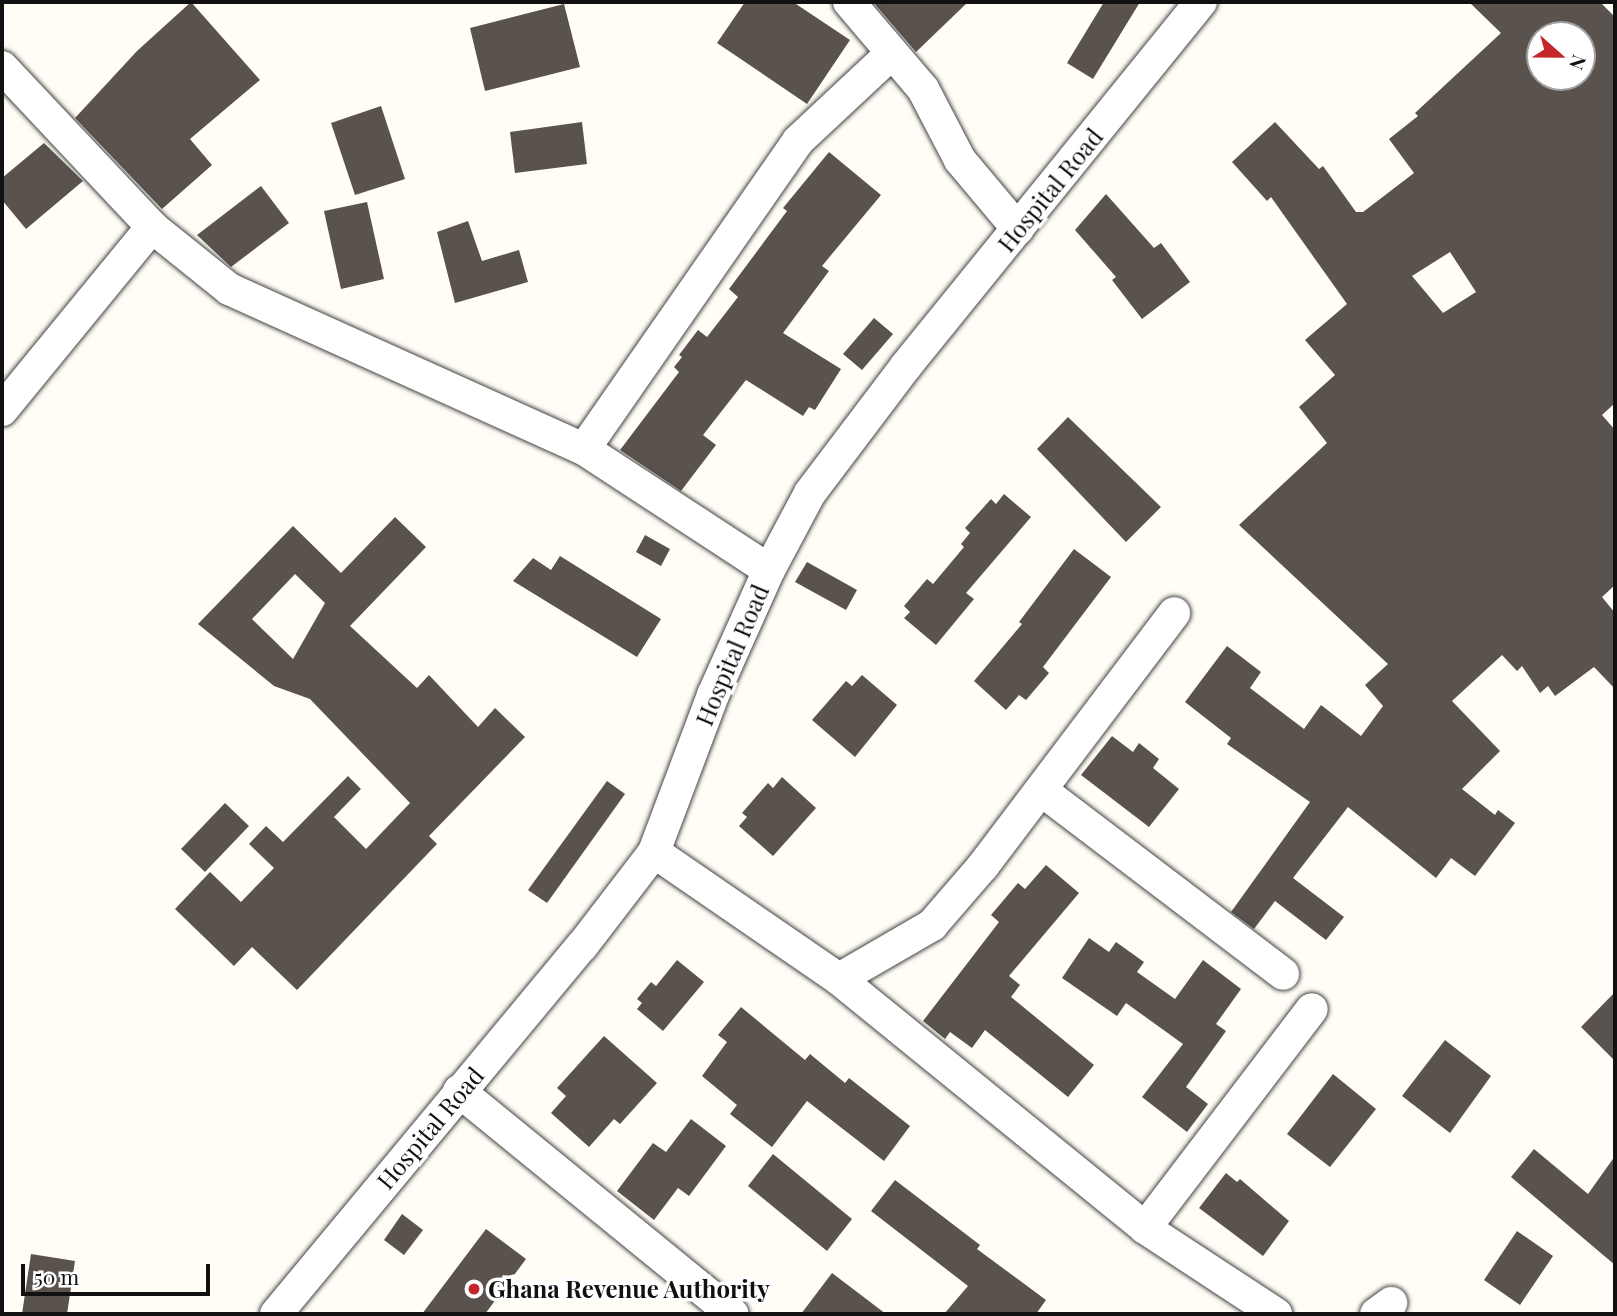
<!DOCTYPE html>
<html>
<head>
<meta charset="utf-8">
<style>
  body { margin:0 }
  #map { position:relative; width:1617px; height:1316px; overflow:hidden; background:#fffdf5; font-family:"Playfair Display",serif }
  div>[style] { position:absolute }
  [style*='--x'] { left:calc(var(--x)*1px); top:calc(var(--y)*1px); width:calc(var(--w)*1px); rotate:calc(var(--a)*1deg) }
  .building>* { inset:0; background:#5a524d }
  .roads { filter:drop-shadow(0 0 2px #444) drop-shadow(0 0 2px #444) }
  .minor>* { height:32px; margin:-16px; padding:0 16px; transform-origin:16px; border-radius:16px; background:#fff }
  .dots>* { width:19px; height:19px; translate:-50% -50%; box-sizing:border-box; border:4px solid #fff; border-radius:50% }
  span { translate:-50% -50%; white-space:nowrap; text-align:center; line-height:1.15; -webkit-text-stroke:7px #fff; paint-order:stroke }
  .street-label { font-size:24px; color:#111 }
  .poi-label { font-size:24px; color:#111; font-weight:700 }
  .left { translate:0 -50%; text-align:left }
  .frame { position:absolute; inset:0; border:4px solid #111; pointer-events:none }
  .north { position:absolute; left:1526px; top:21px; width:70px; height:70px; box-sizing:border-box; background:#fff; border:2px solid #a0a0a0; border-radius:50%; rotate:111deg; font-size:19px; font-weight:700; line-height:28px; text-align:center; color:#111 }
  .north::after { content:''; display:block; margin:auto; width:24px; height:32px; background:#c4262e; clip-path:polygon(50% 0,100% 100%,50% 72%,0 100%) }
  .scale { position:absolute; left:21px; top:1264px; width:189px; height:32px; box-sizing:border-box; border:4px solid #111; border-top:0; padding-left:9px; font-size:21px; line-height:24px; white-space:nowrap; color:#111; -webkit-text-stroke:5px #fff; paint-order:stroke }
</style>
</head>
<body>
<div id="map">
  <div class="building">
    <i style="clip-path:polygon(191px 2px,260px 80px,190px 139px,212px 165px,162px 209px,75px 118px,137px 51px)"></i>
    <i style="clip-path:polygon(745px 2px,793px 2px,850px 40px,807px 104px,717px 43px)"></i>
    <i style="clip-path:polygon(873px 2px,968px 2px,916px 52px)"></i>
    <i style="clip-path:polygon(1104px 2px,1140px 2px,1093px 79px,1067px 63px)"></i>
    <i style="clip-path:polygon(evenodd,1469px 2px,1600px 2px,1615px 17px,1615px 403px,1602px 415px,1615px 430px,1615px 585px,1602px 597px,1615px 613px,1615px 689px,1594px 667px,1555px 696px,1548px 686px,1540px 693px,1522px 666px,1517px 671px,1502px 655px,1452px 701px,1500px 751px,1462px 789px,1495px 815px,1498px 810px,1515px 823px,1475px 876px,1451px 858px,1436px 878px,1348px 807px,1293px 878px,1344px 917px,1326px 940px,1275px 901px,1254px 929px,1231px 912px,1310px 802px,1227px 744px,1231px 738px,1185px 702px,1227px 646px,1261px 672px,1250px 688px,1304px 729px,1321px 705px,1361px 736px,1383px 706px,1365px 685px,1388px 664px,1239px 525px,1327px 443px,1299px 407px,1335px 375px,1305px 340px,1347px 304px,1271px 197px,1267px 201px,1232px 162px,1275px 122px,1319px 169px,1323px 166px,1356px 212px,1363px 212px,1414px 173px,1389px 139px,1418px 116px,1415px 113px,1501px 33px,1469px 2px,1540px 35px,1582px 35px,1582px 77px,1540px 77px,1540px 35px,1469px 2px,1450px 252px,1476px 292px,1443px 313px,1412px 276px,1450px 252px)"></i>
    <i style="clip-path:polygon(564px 4px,580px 67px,485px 91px,470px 28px)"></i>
    <i style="clip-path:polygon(381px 106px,405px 179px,355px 195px,331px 123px)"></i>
    <i style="clip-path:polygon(582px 122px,587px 164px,515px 173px,510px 132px)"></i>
    <i style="clip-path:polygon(44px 143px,83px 181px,26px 229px,2px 200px,2px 178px)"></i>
    <i style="clip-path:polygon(829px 152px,881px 195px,822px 266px,829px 271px,783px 333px,841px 369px,815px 410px,809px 407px,803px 416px,746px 380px,703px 435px,716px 445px,681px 491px,620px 450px,679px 372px,674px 367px,682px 357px,679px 355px,698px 330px,707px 337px,738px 297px,729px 289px,787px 211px,783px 208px)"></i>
    <i style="clip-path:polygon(261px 186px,289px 223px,231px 267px,197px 235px)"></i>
    <i style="clip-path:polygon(1106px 194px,1154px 248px,1161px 243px,1190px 282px,1142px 319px,1112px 280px,1116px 277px,1075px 230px)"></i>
    <i style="clip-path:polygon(367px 202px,384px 279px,341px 289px,324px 211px)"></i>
    <i style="clip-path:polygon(468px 221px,482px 261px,519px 250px,528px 282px,455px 303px,437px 232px)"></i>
    <i style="clip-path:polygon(874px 318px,893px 334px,862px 370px,843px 354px)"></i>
    <i style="clip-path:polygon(1068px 417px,1161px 507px,1126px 542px,1037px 449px)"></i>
    <i style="clip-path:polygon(1004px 494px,1031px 517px,966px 593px,974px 599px,936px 645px,904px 618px,910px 612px,904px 606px,927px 579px,933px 584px,964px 547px,961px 544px,970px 533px,965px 528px,991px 499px,996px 504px)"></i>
    <i style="clip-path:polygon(evenodd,395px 517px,426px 547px,350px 626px,417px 688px,429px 675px,478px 727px,495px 708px,525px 737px,429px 836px,437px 844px,297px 990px,252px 947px,234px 966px,175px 909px,210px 872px,241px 902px,274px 868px,249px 844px,266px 826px,283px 842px,348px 776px,361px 789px,334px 817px,366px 849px,410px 803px,310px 699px,274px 686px,198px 624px,293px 526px,341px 573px,395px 517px,295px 574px,325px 603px,293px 659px,252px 619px,295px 574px)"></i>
    <i style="clip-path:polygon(645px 535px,670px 549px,661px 566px,636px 552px)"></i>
    <i style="clip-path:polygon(1074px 549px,1111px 577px,1043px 667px,1049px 673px,1026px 700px,1019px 695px,1006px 710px,974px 681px,1022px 624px,1019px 622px)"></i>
    <i style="clip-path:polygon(560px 556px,661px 619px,637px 657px,513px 581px,533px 558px,551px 570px)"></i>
    <i style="clip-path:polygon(807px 562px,857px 590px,846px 610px,795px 582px)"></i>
    <i style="clip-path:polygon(862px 675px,897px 705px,855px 757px,812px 720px,846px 681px,852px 686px)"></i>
    <i style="clip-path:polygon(1112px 736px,1133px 752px,1139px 743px,1159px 759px,1153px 768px,1179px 789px,1149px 827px,1081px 775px)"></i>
    <i style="clip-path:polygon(782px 777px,816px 808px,773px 856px,739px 826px,747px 817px,742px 813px,768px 783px,773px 788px)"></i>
    <i style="clip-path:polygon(607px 781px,625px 794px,547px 903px,528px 890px)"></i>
    <i style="clip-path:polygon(225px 803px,249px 826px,205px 872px,181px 849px)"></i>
    <i style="clip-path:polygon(1046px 865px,1079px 893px,1009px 976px,1020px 985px,1011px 997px,1094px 1065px,1068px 1097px,985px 1030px,972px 1048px,950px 1032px,945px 1039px,923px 1021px,999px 922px,991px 915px,1018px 883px,1025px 889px)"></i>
    <i style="clip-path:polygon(1089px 938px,1109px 952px,1116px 942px,1144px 962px,1137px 972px,1175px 999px,1203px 960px,1241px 989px,1216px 1024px,1226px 1031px,1186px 1087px,1208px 1104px,1187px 1132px,1142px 1097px,1183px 1044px,1126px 1003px,1117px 1016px,1062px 978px)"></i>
    <i style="clip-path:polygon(677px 960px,704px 982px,663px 1031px,637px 1009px,642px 1003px,637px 999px,651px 982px,656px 986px)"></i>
    <i style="clip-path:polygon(1615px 992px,1615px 1061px,1581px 1027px)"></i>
    <i style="clip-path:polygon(741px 1007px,805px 1060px,810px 1054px,845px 1083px,849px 1078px,910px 1126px,884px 1161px,807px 1101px,772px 1147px,730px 1114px,737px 1105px,702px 1076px,727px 1042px,718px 1035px)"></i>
    <i style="clip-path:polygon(604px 1036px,657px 1083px,620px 1124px,614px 1119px,589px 1147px,551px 1113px,566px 1096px,557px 1088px)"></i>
    <i style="clip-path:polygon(1445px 1040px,1491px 1076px,1450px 1133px,1402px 1096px)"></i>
    <i style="clip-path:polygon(1333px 1074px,1376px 1109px,1330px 1167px,1287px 1134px)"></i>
    <i style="clip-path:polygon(691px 1119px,726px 1146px,689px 1196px,678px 1188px,654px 1220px,617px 1191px,653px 1143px,666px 1152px)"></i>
    <i style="clip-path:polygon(1534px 1149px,1588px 1194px,1615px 1156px,1615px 1265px,1511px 1177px)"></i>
    <i style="clip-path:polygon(773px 1154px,852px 1219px,827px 1251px,748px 1186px)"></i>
    <i style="clip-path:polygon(1226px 1173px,1237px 1182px,1240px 1179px,1289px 1221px,1263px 1256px,1199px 1208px)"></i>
    <i style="clip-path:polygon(895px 1180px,980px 1245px,977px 1249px,1046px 1300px,1036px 1314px,944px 1314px,968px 1286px,871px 1211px)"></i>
    <i style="clip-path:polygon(402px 1214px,423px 1230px,404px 1255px,384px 1240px)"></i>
    <i style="clip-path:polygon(486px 1229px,526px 1259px,485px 1314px,422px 1314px)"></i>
    <i style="clip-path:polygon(1517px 1231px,1553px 1256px,1520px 1305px,1484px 1280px)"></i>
    <i style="clip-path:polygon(31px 1254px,75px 1261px,67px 1314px,22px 1314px)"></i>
    <i style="clip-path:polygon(832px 1273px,886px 1314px,801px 1314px)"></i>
  </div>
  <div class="roads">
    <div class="minor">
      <i style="--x:849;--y:2;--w:114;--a:49.6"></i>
      <i style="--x:923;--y:89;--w:80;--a:62.5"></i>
      <i style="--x:960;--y:160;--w:90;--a:50"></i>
      <i style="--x:2;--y:67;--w:219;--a:46.8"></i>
      <i style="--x:152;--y:227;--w:99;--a:38.8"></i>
      <i style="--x:229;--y:289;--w:389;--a:24.3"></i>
      <i style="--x:584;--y:449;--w:221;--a:33.2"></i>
      <i style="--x:2;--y:410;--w:237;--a:-50.7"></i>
      <i style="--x:584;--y:449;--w:375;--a:-55.2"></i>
      <i style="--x:798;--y:141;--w:127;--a:-43.1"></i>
      <i style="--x:1041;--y:790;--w:304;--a:37.2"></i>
      <i style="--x:654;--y:852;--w:224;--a:34.5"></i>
      <i style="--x:839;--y:979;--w:395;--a:39.1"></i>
      <i style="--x:1145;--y:1228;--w:157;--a:33.3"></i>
      <i style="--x:839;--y:979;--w:108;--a:-30.1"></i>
      <i style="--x:932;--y:925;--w:78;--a:-49.2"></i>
      <i style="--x:983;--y:866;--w:317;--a:-52.9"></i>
      <i style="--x:459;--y:1091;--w:353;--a:39.2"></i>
      <i style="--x:1145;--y:1228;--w:275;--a:-52.7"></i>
      <i style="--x:276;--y:1314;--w:479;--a:-50.3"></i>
      <i style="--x:582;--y:946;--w:118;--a:-52.5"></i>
      <i style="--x:654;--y:852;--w:168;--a:-69.4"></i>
      <i style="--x:713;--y:695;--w:137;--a:-65.9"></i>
      <i style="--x:769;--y:570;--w:87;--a:-62"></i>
      <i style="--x:810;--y:493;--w:159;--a:-52.9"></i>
      <i style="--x:906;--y:366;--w:469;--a:-51"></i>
      <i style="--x:1376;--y:1314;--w:19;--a:-36"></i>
    </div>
  </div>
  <div class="dots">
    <i style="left:474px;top:1289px;background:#c4262e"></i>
  </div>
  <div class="street-label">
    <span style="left:1050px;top:190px;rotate:-51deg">Hospital Road</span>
    <span style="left:732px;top:655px;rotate:-67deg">Hospital Road</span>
    <span style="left:430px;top:1128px;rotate:-50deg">Hospital Road</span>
  </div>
  <div class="poi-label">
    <span class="left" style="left:488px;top:1289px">Ghana Revenue Authority</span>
  </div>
  <div class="frame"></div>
  <div class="north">N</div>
  <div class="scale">50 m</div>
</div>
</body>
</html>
